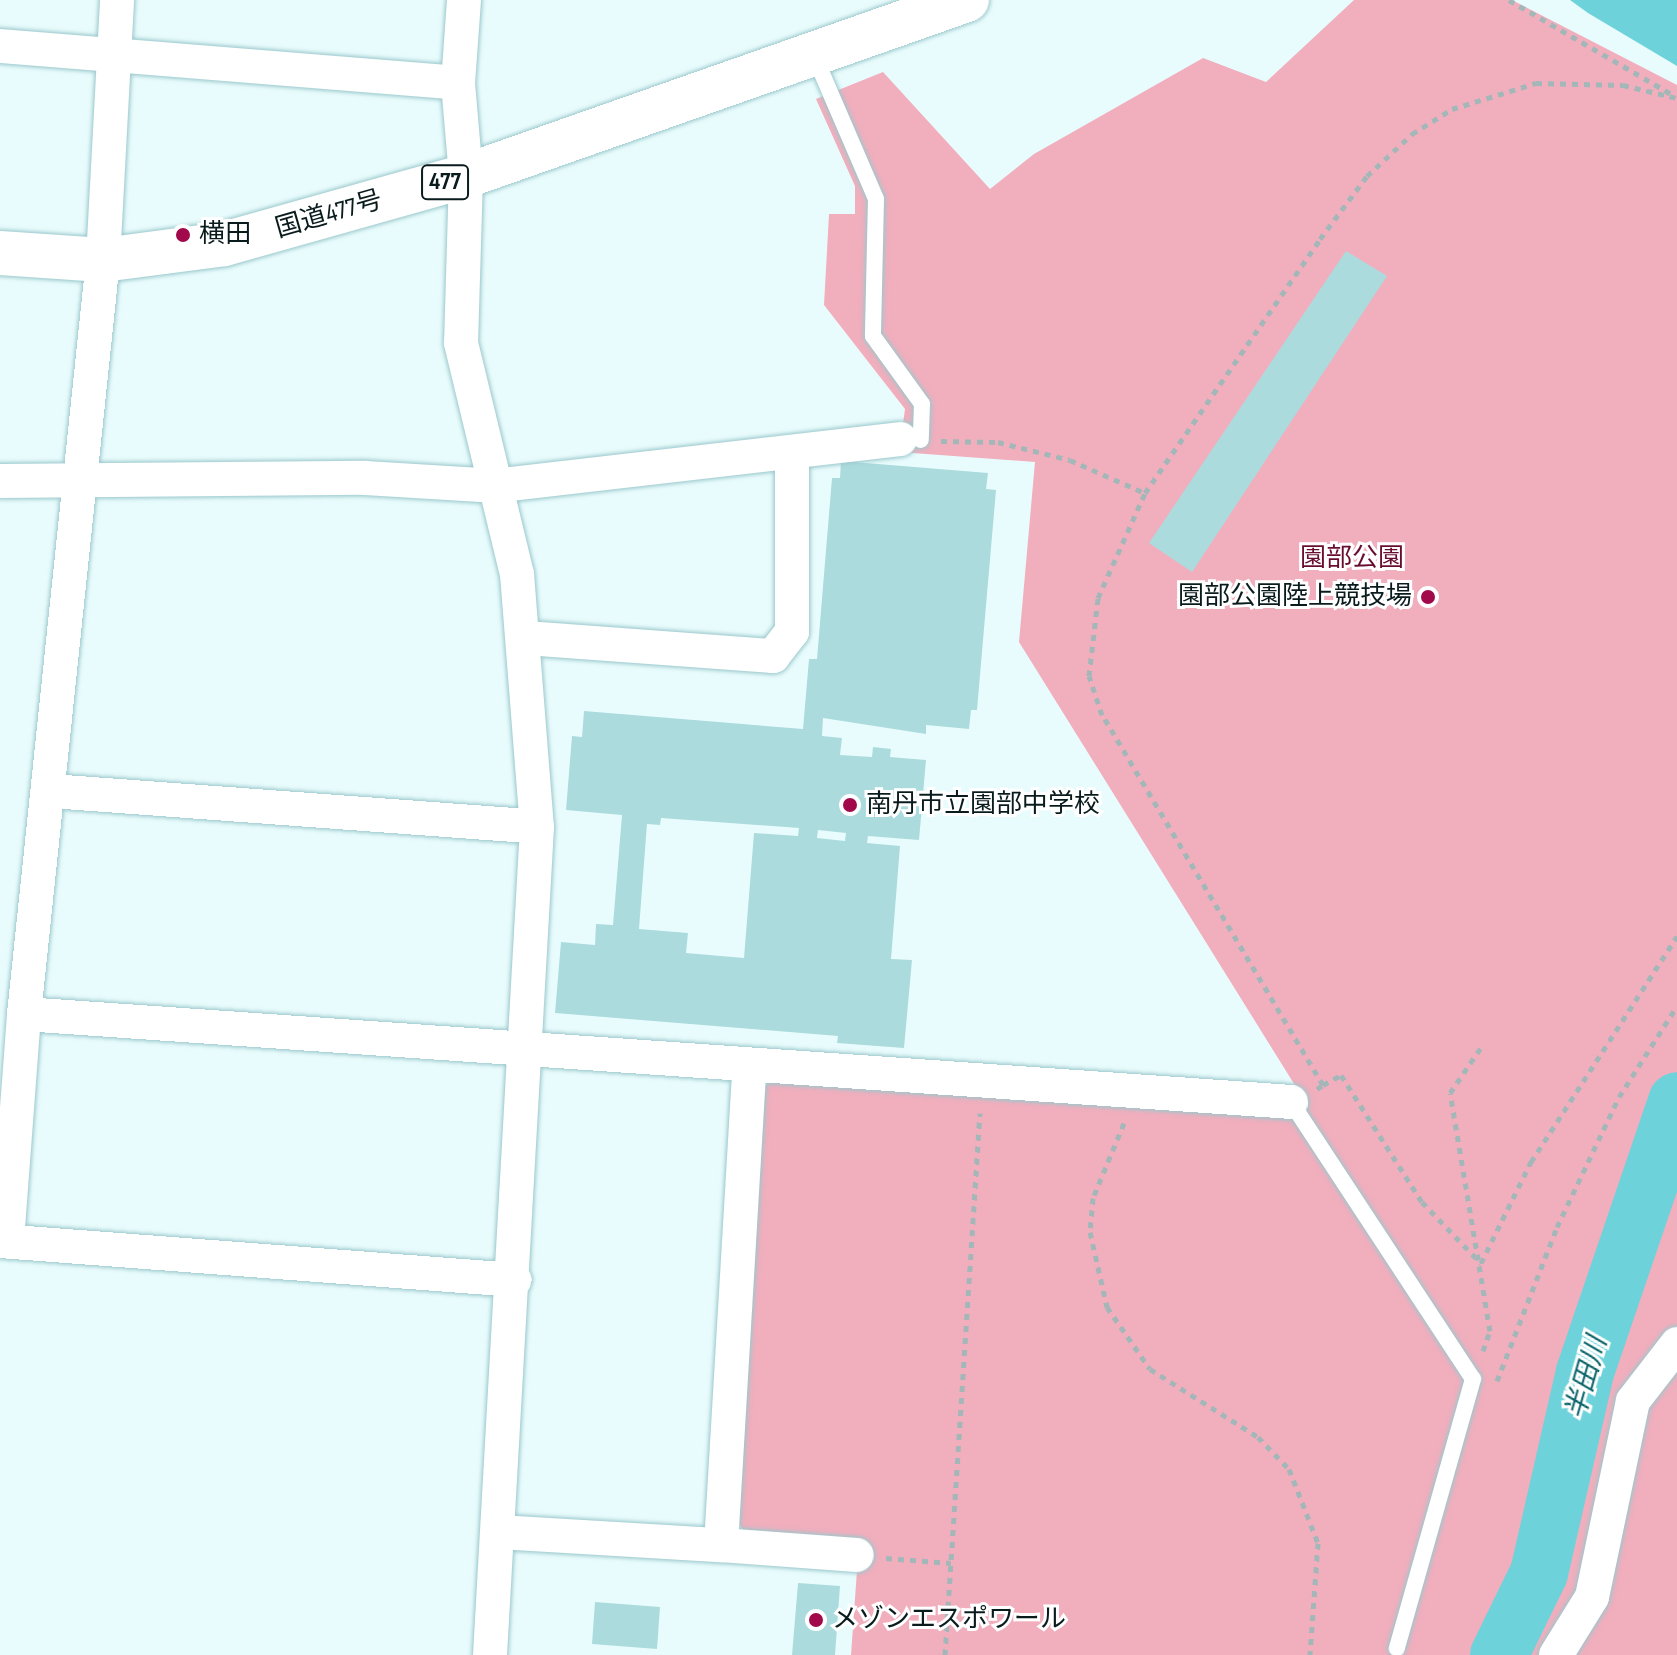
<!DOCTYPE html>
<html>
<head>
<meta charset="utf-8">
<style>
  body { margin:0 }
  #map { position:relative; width:1677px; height:1655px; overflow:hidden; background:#e9fcfd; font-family:"Sofia Sans Condensed","Noto Sans JP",sans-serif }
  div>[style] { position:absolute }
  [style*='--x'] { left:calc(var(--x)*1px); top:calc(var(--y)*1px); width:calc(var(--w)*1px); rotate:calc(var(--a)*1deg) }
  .green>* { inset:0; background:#f1aebd }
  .water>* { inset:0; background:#6dd2da }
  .river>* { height:58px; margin:-29px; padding:0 29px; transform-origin:29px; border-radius:29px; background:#6dd2da }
  .building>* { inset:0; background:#acdbde }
  .path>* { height:5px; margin-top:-2.5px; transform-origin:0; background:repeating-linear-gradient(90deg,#a4b7b8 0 6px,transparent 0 12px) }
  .roads { filter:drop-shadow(0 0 2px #9bc8cc) drop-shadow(0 0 2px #9bc8cc) }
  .service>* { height:16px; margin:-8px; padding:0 8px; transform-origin:8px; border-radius:8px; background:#fff }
  .minor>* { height:34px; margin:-17px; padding:0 17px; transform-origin:17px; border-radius:17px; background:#fff }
  .trunk>* { height:44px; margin:-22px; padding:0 22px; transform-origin:22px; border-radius:22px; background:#fff }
  .dots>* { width:22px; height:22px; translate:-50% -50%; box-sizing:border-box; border:4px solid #fff; border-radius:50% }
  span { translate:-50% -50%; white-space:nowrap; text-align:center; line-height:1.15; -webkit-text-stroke:6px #fff; paint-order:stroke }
  .shield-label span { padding:2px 6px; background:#fff; border:2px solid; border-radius:6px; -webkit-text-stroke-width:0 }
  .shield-label { font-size:24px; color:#091b1d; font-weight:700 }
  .street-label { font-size:26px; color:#091b1d }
  .poi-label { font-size:26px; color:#091b1d }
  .left { translate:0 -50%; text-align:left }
  .right { translate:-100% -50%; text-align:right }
  .park-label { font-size:26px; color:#680d30 }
  .water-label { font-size:28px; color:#086268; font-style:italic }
</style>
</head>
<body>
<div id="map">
  <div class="green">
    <i style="clip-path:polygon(1354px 0,1512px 0,1677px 85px,1677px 1655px,851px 1655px,859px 1542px,746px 1534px,737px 1521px,760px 1089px,775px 1079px,1306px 1103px,1019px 642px,1035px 462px,899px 452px,905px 409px,824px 305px,829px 214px,855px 214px,855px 186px,816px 99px,883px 72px,990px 189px,1034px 154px,1203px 58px,1266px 82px)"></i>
  </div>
  <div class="water">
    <i style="clip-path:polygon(1570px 0,1677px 0,1677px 66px,1588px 13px)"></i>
  </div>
  <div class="river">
    <i style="--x:1499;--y:1655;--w:91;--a:-64"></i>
    <i style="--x:1539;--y:1573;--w:206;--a:-77.1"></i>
    <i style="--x:1585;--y:1372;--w:286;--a:-71.2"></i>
  </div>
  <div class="building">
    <i style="clip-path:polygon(1346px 251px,1387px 276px,1192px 572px,1149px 543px)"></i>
    <i style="clip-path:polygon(evenodd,841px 461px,988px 473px,986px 489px,996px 490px,977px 710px,971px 710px,969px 729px,926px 725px,926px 734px,823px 718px,822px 736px,842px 738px,840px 755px,872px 757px,873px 747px,891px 749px,890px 757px,926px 760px,919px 840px,868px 836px,867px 843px,900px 846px,891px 959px,912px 960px,904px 1048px,837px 1043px,838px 1036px,555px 1013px,561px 942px,595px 945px,596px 924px,613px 925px,622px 815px,566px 810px,572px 736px,582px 737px,584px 711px,803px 729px,809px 659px,817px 659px,832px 478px,840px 478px,841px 461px,661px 818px,799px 828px,798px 836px,754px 833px,744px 958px,686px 953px,688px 933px,639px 929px,647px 824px,660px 825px,661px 818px,841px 461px,818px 830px,846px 833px,845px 841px,817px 838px,818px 830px)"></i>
    <i style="clip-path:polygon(798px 1583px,840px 1586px,835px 1655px,792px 1655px)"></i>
    <i style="clip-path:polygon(595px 1602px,660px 1607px,657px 1649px,592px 1644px)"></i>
  </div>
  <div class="path">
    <i style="--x:1509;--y:0;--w:187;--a:30.1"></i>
    <i style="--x:941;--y:441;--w:57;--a:1"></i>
    <i style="--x:998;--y:442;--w:74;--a:14"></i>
    <i style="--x:1070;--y:460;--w:82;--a:23.7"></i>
    <i style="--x:1323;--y:1085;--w:21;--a:-29"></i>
    <i style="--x:1341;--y:1075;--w:151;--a:57.5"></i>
    <i style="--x:1422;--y:1202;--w:85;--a:46"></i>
    <i style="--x:1481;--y:1263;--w:113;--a:-63.7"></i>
    <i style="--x:1531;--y:1162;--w:269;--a:-57.1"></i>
    <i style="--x:1317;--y:1089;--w:7;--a:-34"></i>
    <i style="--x:1323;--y:1085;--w:431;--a:-120.8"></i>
    <i style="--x:1102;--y:715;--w:41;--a:-108.4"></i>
    <i style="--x:1089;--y:676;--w:79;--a:-83.4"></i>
    <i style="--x:1098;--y:598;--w:115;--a:-65.9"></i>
    <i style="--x:1145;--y:493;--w:308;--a:-55.4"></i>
    <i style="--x:1320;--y:239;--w:79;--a:-53.3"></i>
    <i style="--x:1367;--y:176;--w:62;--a:-43"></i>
    <i style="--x:1412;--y:134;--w:47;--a:-32"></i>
    <i style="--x:1452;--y:109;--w:88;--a:-17.2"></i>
    <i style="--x:1536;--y:83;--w:87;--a:1.3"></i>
    <i style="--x:1623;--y:85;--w:56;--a:13.5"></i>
    <i style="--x:1124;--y:1123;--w:81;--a:112.5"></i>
    <i style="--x:1093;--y:1198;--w:34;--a:95"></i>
    <i style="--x:1090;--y:1232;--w:77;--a:77.2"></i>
    <i style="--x:1107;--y:1307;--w:75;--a:55.3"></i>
    <i style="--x:1150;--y:1369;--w:128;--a:32.2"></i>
    <i style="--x:1258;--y:1437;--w:45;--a:45.9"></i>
    <i style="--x:1289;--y:1469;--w:79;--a:68.6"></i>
    <i style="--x:1318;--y:1543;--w:112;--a:94.1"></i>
    <i style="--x:1483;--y:1351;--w:21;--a:-71"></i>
    <i style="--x:1490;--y:1331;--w:241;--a:-99.5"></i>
    <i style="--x:1450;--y:1093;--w:60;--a:-55.8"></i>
    <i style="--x:1497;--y:1381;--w:165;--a:-68.7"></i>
    <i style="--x:1557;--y:1227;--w:144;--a:-64.5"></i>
    <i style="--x:1619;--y:1097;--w:108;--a:-57.5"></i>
    <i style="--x:886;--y:1558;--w:65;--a:4.4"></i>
    <i style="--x:945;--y:1655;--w:543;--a:-86.31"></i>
  </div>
  <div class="roads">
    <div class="service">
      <i style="--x:814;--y:55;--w:157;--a:66.7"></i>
      <i style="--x:876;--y:199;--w:137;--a:91.3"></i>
      <i style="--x:873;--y:336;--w:84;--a:54.2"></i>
      <i style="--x:922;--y:404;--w:36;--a:92"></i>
      <i style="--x:1291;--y:1102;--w:331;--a:56.7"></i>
      <i style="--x:1473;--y:1379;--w:280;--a:105.8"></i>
    </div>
    <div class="minor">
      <i style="--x:464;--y:0;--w:83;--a:94.1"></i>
      <i style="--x:458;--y:83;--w:93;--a:85.1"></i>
      <i style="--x:466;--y:176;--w:167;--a:91.7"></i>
      <i style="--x:461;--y:343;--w:238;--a:76.4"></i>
      <i style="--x:517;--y:574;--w:254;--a:85.5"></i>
      <i style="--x:537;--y:827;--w:829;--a:93.25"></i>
      <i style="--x:0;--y:46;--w:459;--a:4.6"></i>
      <i style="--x:0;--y:481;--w:365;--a:-0.5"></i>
      <i style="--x:365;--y:478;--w:129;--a:3.5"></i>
      <i style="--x:494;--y:486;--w:409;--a:-6.6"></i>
      <i style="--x:526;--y:638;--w:248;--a:4.2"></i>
      <i style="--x:773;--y:656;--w:31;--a:-52"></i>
      <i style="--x:792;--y:632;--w:180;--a:-90"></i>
      <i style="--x:51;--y:791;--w:487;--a:4.2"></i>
      <i style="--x:24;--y:1014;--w:1270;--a:3.97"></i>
      <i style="--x:0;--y:1241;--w:516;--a:4.33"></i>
      <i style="--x:7;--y:1241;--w:228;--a:-85.7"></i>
      <i style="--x:24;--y:1014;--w:758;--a:-84.02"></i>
      <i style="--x:103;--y:260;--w:260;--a:-86.9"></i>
      <i style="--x:499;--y:1532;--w:222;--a:3.4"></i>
      <i style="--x:721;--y:1545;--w:478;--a:-86.6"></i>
      <i style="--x:721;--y:1545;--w:136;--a:4.2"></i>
      <i style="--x:1556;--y:1655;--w:68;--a:-58.2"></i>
      <i style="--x:1592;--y:1597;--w:200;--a:-78.2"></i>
      <i style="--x:1633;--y:1401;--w:72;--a:-52.3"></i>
    </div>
    <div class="trunk">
      <i style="--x:0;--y:253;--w:103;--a:3.9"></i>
      <i style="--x:103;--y:260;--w:122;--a:-7.5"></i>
      <i style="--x:224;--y:244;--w:251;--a:-15.7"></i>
      <i style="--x:466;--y:176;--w:531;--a:-19.36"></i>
    </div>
  </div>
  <div class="dots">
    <i style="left:183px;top:235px;background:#a1094b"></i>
    <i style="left:1428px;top:597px;background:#a1094b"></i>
    <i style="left:850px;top:805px;background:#a1094b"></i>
    <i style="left:816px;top:1620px;background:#a1094b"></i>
  </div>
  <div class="shield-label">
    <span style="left:445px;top:182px">477</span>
  </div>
  <div class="street-label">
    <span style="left:329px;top:215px;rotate:-16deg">国道477号</span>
  </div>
  <div class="poi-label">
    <span class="left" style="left:199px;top:235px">横田</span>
    <span class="right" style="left:1412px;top:597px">園部公園陸上競技場</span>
    <span class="left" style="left:866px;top:805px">南丹市立園部中学校</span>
    <span class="left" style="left:832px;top:1620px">メゾンエスポワール</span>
  </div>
  <div class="park-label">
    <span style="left:1352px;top:559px">園部公園</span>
  </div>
  <div class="water-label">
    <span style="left:1587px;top:1378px;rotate:-74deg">半田川</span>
  </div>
</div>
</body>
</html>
